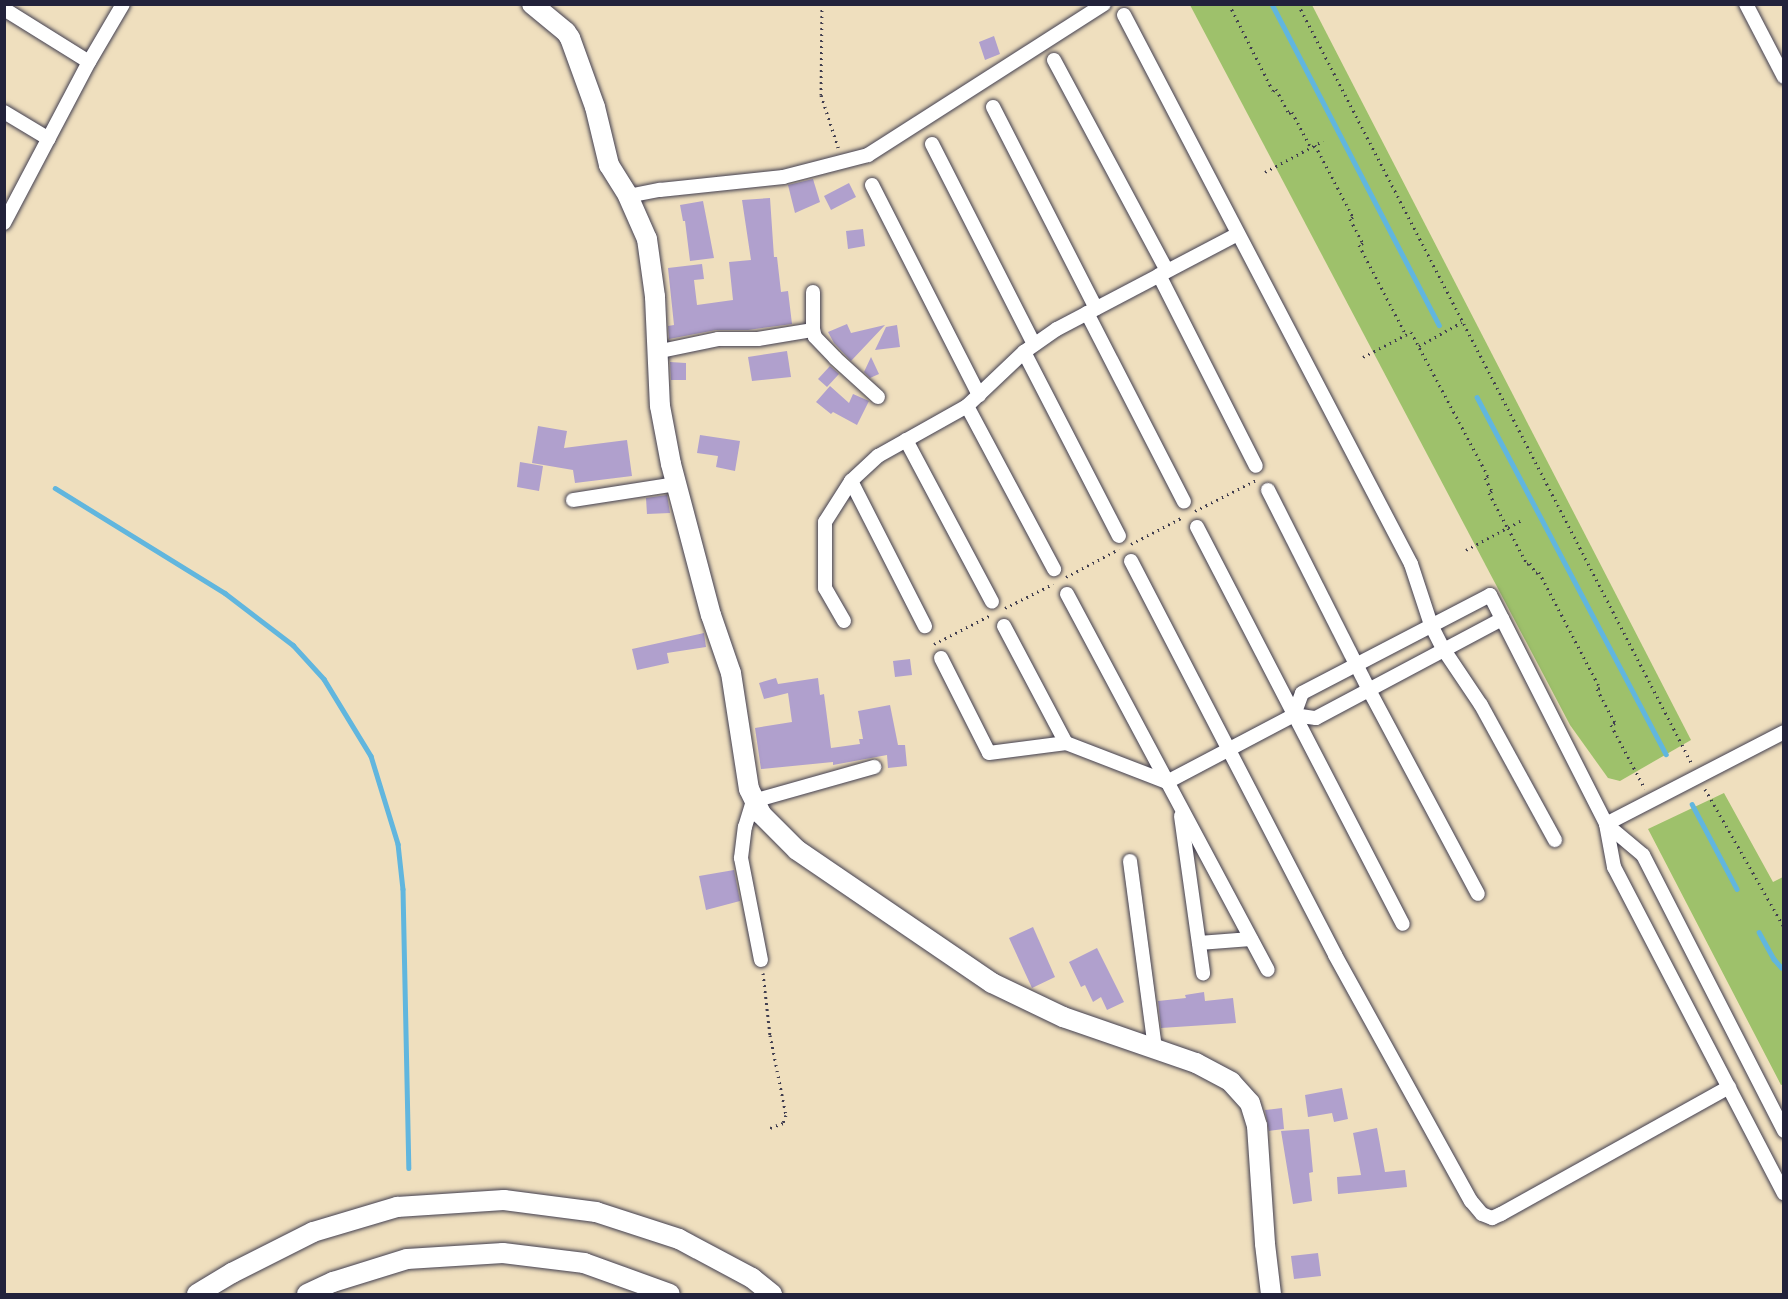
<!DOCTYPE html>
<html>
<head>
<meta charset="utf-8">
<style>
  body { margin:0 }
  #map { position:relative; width:1788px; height:1299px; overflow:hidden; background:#efdfbe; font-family:Mali,sans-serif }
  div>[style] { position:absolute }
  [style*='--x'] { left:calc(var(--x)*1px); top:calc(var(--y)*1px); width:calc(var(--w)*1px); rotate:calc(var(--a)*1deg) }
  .green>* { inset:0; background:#9ec16b }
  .stream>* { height:4.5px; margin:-2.25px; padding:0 2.25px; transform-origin:2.25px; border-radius:2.25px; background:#61b6de }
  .building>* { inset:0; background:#b0a0cd }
  .path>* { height:3px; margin-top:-1.5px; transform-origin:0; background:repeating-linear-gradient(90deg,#413e4f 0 1.5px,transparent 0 6px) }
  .roads { filter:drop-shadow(0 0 2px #413e4f) drop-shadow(0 0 2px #413e4f) }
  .street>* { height:14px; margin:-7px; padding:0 7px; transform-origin:7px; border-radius:7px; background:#fff }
  .secondary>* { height:20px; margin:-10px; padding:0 10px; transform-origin:10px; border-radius:10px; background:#fff }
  span { translate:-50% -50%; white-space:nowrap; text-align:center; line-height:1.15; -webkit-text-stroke:5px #fcf5e5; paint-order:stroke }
  .frame { position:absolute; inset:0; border:6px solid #22223b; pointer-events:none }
</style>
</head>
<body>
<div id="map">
  <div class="green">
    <i style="clip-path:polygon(1190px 5px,1312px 5px,1691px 740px,1620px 781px,1608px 778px,1570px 725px)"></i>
    <i style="clip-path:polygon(1724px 793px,1773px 882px,1783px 877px,1784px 1084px,1781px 1085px,1648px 829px)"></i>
  </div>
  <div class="stream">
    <i style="--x:1272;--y:4;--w:362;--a:62.5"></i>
    <i style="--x:1477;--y:397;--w:404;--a:62.1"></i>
    <i style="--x:55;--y:488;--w:200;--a:31.7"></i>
    <i style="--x:225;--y:593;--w:86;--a:37.4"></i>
    <i style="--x:293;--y:645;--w:46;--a:47.6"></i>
    <i style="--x:324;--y:679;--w:90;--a:58.6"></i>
    <i style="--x:371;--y:756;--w:92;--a:72.9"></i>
    <i style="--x:398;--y:844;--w:45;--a:83.7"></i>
    <i style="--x:403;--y:889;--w:279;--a:88.8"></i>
    <i style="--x:1692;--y:804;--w:96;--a:62.1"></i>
    <i style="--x:1759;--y:932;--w:31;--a:61"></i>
    <i style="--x:1774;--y:959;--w:11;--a:49"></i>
    <i style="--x:1781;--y:967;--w:3;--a:-18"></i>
  </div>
  <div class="building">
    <i style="clip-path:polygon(994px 36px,1000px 54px,985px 60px,979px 42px)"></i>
    <i style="clip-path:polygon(813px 179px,820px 202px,795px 213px,788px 185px)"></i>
    <i style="clip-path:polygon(849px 183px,856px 197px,831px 210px,824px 196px)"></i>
    <i style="clip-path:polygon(770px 198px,774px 257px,777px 257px,781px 292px,788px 291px,792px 324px,748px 330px,716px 330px,669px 339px,668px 326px,674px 325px,668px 268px,702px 264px,704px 279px,694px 280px,697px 305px,733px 300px,729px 262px,751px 260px,742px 200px)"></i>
    <i style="clip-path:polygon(703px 201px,714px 258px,690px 261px,685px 221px,683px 221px,680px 205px)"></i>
    <i style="clip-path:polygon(863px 229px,865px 246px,848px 249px,846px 231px)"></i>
    <i style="clip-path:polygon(847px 324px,851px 333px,885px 325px,851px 361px,834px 343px,828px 332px)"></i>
    <i style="clip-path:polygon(897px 325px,900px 347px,875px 350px,886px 327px)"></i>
    <i style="clip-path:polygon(787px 351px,791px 377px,752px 381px,748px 357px)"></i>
    <i style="clip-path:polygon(871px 357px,879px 374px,870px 378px,864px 372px)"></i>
    <i style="clip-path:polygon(670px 362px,686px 363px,686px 380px,671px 380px)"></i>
    <i style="clip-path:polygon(830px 366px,839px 374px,827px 387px,818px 379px)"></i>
    <i style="clip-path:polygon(830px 386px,849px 403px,853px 394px,869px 401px,857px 425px,833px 412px,831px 414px,816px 402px)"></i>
    <i style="clip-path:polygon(538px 426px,567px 431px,564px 448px,627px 440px,632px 476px,575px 483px,573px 470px,532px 463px)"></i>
    <i style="clip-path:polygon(700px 435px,740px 441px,735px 471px,716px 467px,718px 456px,697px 453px)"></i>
    <i style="clip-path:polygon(520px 462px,543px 466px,539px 491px,517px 487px)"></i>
    <i style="clip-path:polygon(667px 495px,670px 513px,647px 514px,646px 498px)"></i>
    <i style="clip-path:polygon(704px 633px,706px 647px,667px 653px,669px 663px,637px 670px,632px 649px)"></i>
    <i style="clip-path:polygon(910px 659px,912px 675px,895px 677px,893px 661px)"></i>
    <i style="clip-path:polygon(776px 678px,778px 684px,818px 678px,820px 695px,824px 694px,831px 748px,860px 744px,859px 739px,863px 739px,858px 711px,890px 705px,898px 745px,905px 745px,907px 766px,888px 768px,887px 755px,833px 765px,833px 762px,761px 769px,755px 728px,792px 722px,788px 693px,764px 699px,759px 683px)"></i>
    <i style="clip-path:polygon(734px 870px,740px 901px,706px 910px,699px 876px)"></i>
    <i style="clip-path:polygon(1033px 927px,1055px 977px,1032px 988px,1009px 938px)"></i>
    <i style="clip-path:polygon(1097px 948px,1124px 1002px,1107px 1010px,1101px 997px,1093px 1002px,1085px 985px,1081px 987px,1069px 962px)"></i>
    <i style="clip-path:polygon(1204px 992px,1205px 1001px,1233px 998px,1236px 1023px,1161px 1028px,1158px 1001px,1186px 998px,1185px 995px)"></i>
    <i style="clip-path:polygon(1342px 1088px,1348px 1119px,1334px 1122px,1332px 1113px,1308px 1117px,1305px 1095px)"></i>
    <i style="clip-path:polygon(1282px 1108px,1284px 1129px,1269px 1131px,1265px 1110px)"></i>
    <i style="clip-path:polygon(1377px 1128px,1385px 1172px,1405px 1170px,1407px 1187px,1338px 1194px,1337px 1177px,1361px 1175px,1353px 1133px)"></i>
    <i style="clip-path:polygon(1309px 1129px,1313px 1172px,1309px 1173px,1312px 1201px,1293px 1204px,1281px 1131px)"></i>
    <i style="clip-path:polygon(1318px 1253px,1321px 1276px,1294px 1279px,1291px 1256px)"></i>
  </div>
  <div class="path">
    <i style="--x:822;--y:4;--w:91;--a:90.6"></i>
    <i style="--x:821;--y:95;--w:58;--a:71.9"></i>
    <i style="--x:1229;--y:4;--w:97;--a:63.2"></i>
    <i style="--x:1273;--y:91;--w:4;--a:-34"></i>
    <i style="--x:1276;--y:89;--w:27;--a:62"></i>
    <i style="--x:1289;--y:113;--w:3;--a:-18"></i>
    <i style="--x:1292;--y:112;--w:41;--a:62.2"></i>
    <i style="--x:1298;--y:4;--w:856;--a:62.6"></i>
    <i style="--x:1315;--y:145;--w:81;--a:62.2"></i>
    <i style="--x:1353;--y:217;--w:4;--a:146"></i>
    <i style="--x:1350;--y:219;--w:27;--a:62"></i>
    <i style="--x:1363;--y:243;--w:4;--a:153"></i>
    <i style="--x:1359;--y:245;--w:102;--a:62.4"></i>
    <i style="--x:1265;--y:172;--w:66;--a:-28.1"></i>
    <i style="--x:1419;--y:346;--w:49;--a:-29.2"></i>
    <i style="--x:1363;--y:357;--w:54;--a:-27.5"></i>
    <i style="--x:1411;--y:332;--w:163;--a:61.9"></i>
    <i style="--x:1488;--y:476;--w:4;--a:146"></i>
    <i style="--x:1485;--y:478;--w:15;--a:62"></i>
    <i style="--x:1492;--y:491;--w:4;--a:146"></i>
    <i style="--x:1489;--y:493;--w:40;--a:62"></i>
    <i style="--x:1508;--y:528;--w:41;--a:62.2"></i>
    <i style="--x:1527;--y:564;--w:3;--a:-18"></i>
    <i style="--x:1530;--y:563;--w:12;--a:59"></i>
    <i style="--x:1536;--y:573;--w:3;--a:-18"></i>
    <i style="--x:1539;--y:572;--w:131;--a:62.3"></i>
    <i style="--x:1600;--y:688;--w:3;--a:162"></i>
    <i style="--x:1597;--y:689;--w:38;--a:62"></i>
    <i style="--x:1615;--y:723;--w:4;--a:153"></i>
    <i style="--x:1611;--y:725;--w:72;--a:62"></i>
    <i style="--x:1195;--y:511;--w:68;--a:-26.9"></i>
    <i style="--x:1131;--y:544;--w:59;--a:-27.4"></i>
    <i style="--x:1466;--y:550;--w:64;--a:-28.2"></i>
    <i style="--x:1066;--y:577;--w:60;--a:-27.8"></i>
    <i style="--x:1005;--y:608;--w:54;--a:-26.6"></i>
    <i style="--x:934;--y:644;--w:64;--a:-27"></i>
    <i style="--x:1705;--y:789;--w:159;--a:60.2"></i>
    <i style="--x:763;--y:973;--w:62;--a:83.6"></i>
    <i style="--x:770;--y:1035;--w:82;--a:78.7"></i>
    <i style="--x:786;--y:1115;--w:9;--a:111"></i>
    <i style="--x:783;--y:1123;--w:17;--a:159"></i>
  </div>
  <div class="roads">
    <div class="street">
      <i style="--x:1746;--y:4;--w:82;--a:62.5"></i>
      <i style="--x:4;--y:9;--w:100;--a:31.9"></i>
      <i style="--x:1124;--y:15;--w:619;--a:62.4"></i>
      <i style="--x:1411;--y:564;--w:64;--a:71.8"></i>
      <i style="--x:1431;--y:625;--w:28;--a:63"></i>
      <i style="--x:1444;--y:650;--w:66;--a:56.1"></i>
      <i style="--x:1481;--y:705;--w:154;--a:61.3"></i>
      <i style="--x:1054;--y:60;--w:239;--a:61.8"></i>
      <i style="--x:993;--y:107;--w:226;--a:62.9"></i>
      <i style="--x:4;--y:112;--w:52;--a:31"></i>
      <i style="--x:932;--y:144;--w:225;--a:63"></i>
      <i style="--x:872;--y:185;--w:236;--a:63"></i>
      <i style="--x:628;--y:196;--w:33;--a:-11"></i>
      <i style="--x:660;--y:190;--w:124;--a:-6"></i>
      <i style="--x:783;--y:177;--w:88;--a:-14.5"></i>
      <i style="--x:868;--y:155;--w:280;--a:-32.6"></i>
      <i style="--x:4;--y:223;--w:182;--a:-62.2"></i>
      <i style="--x:89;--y:62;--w:67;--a:-59.6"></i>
      <i style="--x:1159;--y:275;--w:214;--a:63.1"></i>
      <i style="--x:1087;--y:313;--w:212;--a:62.8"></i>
      <i style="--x:813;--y:330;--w:7;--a:74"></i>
      <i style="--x:815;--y:337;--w:29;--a:46"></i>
      <i style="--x:835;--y:358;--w:58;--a:42.2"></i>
      <i style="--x:656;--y:352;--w:63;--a:-11.8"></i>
      <i style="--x:718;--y:339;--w:40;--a:0"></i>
      <i style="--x:758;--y:339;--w:56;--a:-9.3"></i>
      <i style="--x:813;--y:330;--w:38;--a:-90"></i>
      <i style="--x:1024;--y:352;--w:207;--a:62.7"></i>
      <i style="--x:967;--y:406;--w:185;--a:61.9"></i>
      <i style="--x:906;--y:440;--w:183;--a:62"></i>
      <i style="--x:851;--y:481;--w:163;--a:63"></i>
      <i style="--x:1268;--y:490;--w:224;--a:63.2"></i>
      <i style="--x:1369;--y:690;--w:231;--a:61.9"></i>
      <i style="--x:573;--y:500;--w:104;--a:-8.8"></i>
      <i style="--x:1197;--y:527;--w:447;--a:62.6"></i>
      <i style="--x:1131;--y:561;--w:444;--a:62.6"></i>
      <i style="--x:1335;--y:955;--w:281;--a:61.1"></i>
      <i style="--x:1471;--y:1201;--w:17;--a:50"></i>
      <i style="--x:1482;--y:1214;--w:11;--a:22"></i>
      <i style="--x:1492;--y:1218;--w:10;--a:-24"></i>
      <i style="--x:1501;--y:1214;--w:261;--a:-29.1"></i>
      <i style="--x:1067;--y:594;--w:426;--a:61.9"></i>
      <i style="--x:844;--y:621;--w:38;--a:-120"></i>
      <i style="--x:825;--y:588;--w:66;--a:-90"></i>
      <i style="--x:825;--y:522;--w:49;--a:-57.6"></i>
      <i style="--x:851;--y:481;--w:37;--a:-43"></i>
      <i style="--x:878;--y:456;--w:102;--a:-29.3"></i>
      <i style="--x:967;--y:406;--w:79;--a:-43.5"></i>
      <i style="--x:1024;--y:352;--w:40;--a:-34.9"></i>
      <i style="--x:1057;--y:329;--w:204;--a:-27.7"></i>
      <i style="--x:1004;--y:626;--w:132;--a:62.1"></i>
      <i style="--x:941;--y:658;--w:106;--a:63.2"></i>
      <i style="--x:989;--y:753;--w:78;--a:-7.4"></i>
      <i style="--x:1066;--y:743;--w:108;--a:21.1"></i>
      <i style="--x:1167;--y:782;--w:144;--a:-27.8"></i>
      <i style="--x:1294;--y:715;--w:22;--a:8"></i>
      <i style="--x:1316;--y:718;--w:211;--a:-28"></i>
      <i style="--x:1294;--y:715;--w:23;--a:-70"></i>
      <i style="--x:1302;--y:693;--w:212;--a:-27.5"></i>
      <i style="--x:1490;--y:595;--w:257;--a:63.1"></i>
      <i style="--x:1606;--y:824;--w:44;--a:79.5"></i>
      <i style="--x:1614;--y:867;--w:368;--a:62.5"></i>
      <i style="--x:1181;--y:816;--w:159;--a:82"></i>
      <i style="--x:1606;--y:824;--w:48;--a:40"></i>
      <i style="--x:1643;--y:855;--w:310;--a:62.9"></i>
      <i style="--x:1606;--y:824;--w:200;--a:-27.3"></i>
      <i style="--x:1130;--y:861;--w:190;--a:82.4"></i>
      <i style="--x:1199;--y:943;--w:52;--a:-4.4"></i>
      <i style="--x:761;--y:960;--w:104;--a:-101.1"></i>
      <i style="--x:741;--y:858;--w:31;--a:-83"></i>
      <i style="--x:745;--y:827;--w:27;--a:-73"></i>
      <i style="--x:753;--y:801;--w:126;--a:-15.7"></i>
    </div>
    <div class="secondary">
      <i style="--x:532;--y:4;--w:44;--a:39.5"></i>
      <i style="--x:566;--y:32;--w:7;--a:56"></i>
      <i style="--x:570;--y:38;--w:73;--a:70.1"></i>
      <i style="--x:595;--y:107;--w:60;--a:76.4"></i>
      <i style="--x:609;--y:165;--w:36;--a:58"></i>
      <i style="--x:628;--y:196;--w:47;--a:66.2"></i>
      <i style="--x:647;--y:239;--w:59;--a:82.1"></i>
      <i style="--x:655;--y:297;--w:109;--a:87.4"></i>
      <i style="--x:660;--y:406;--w:59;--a:79.3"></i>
      <i style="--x:671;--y:464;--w:156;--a:75.2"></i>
      <i style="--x:711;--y:615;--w:61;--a:71"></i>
      <i style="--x:731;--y:673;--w:117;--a:81.2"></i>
      <i style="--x:749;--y:789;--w:28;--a:64"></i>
      <i style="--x:761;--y:814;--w:51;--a:45"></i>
      <i style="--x:797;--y:850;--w:236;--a:34.3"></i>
      <i style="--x:992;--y:983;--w:79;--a:25.6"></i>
      <i style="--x:1063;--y:1017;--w:141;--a:19.1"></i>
      <i style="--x:1196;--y:1063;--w:40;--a:28"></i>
      <i style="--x:1231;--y:1082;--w:28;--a:48"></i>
      <i style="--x:1250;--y:1103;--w:24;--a:73"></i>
      <i style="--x:1257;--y:1126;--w:118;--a:86.1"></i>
      <i style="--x:1265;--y:1244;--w:50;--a:83.2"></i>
      <i style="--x:197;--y:1294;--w:41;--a:-31"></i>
      <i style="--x:232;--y:1273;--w:91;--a:-26.8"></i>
      <i style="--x:313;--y:1232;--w:88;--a:-16.6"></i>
      <i style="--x:397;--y:1207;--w:107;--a:-3.7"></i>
      <i style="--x:504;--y:1200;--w:93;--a:7.4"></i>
      <i style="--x:596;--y:1212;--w:87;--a:18"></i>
      <i style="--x:679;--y:1239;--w:83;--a:28.1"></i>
      <i style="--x:752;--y:1278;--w:26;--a:39"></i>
      <i style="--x:307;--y:1294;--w:29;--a:-25"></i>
      <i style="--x:333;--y:1282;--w:77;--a:-17.3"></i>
      <i style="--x:407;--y:1259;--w:96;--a:-3.6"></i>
      <i style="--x:503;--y:1253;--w:82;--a:7"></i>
      <i style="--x:584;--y:1263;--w:91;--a:19.8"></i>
    </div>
  </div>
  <div class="frame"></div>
</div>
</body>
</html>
